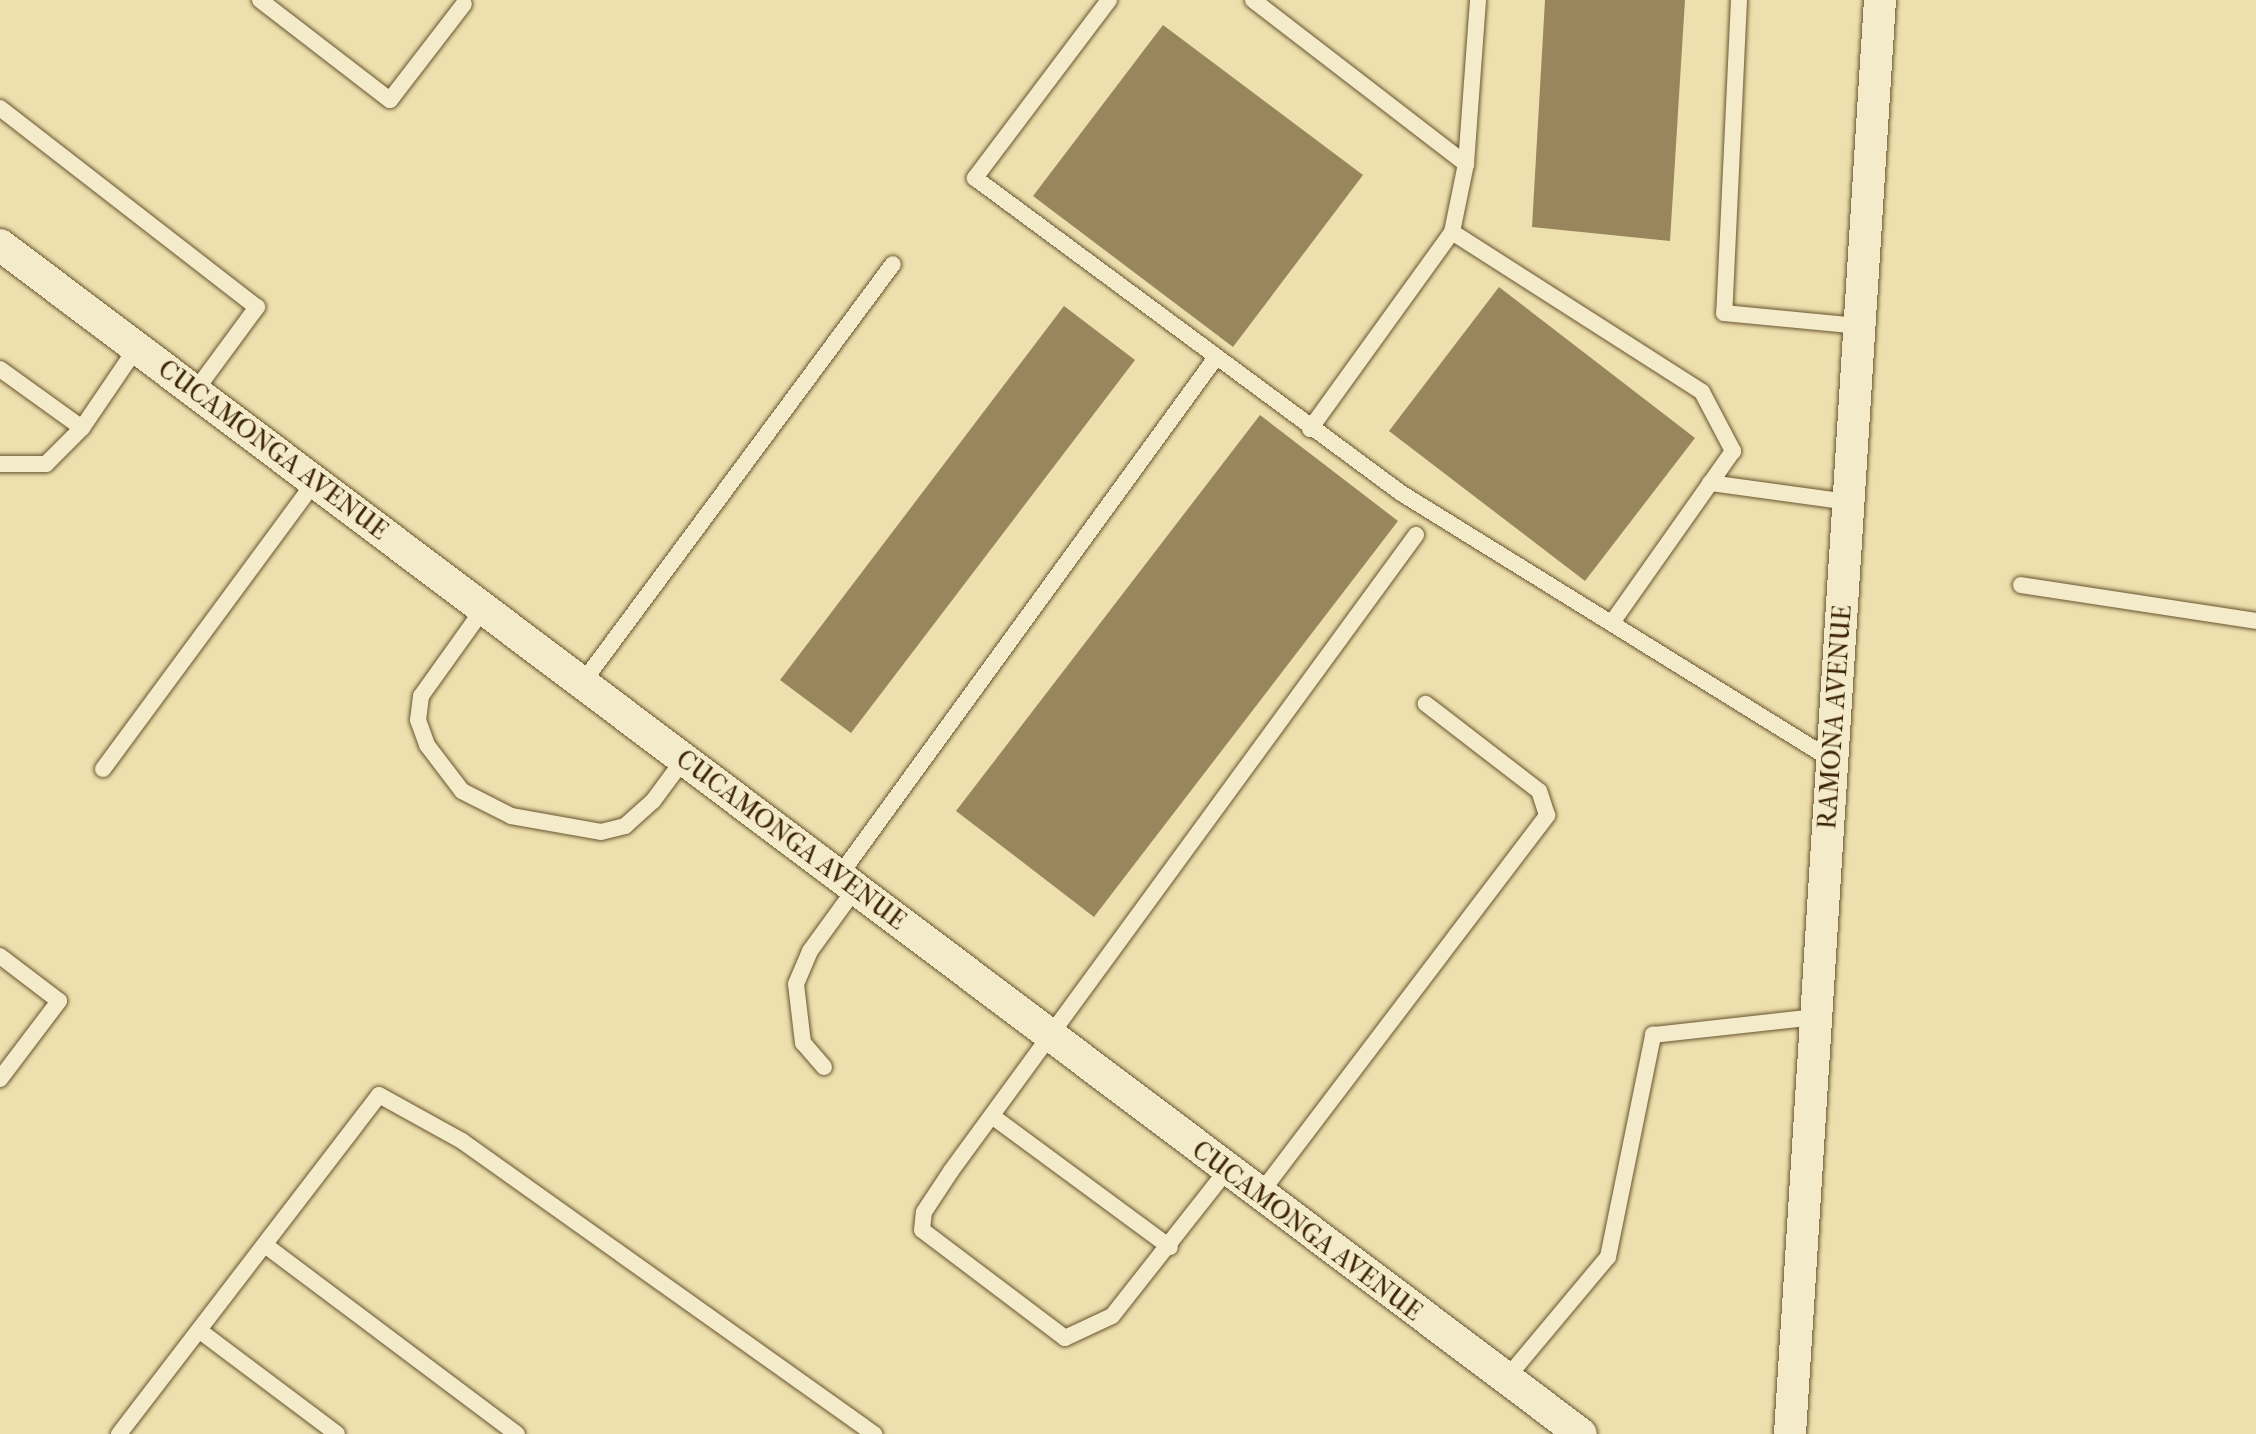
<!DOCTYPE html>
<html>
<head>
<meta charset="utf-8">
<style>
  body { margin:0 }
  #map { position:relative; width:2256px; height:1434px; overflow:hidden; background:#eee0ae; font-family:"IM FELL French Canon",serif }
  div>[style] { position:absolute }
  [style*='--x'] { left:calc(var(--x)*1px); top:calc(var(--y)*1px); width:calc(var(--w)*1px); rotate:calc(var(--a)*1deg) }
  .building>* { inset:0; background:#99865d }
  .roads { filter:drop-shadow(0 0 2px #69542f) drop-shadow(0 0 2px #69542f) }
  .lane>* { height:16px; margin:-8px; padding:0 8px; transform-origin:8px; border-radius:8px; background:#f4ebca }
  .street>* { height:32px; margin:-16px; padding:0 16px; transform-origin:16px; border-radius:16px; background:#f4ebca }
  span { translate:-50% -50%; white-space:nowrap; text-align:center; line-height:1.15; -webkit-text-stroke:6px #f4ebca; paint-order:stroke }
  .street-label { font-size:26px; color:#3d2505 }
</style>
</head>
<body>
<div id="map">
  <div class="building">
    <i style="clip-path:polygon(1545px 0,1685px 0,1670px 241px,1532px 227px)"></i>
    <i style="clip-path:polygon(1163px 25px,1363px 175px,1233px 347px,1033px 196px)"></i>
    <i style="clip-path:polygon(1499px 287px,1695px 438px,1585px 581px,1389px 431px)"></i>
    <i style="clip-path:polygon(1064px 306px,1135px 360px,851px 733px,780px 680px)"></i>
    <i style="clip-path:polygon(1260px 415px,1398px 521px,1094px 917px,956px 811px)"></i>
  </div>
  <div class="roads">
    <div class="lane">
      <i style="--x:260;--y:0;--w:164;--a:37.6"></i>
      <i style="--x:390;--y:100;--w:121;--a:-52.4"></i>
      <i style="--x:1109;--y:0;--w:223;--a:127"></i>
      <i style="--x:975;--y:178;--w:530;--a:36.48"></i>
      <i style="--x:1401;--y:493;--w:507;--a:31.78"></i>
      <i style="--x:1253;--y:0;--w:269;--a:37.6"></i>
      <i style="--x:1739;--y:0;--w:313;--a:92.7"></i>
      <i style="--x:1724;--y:313;--w:137;--a:5.5"></i>
      <i style="--x:0;--y:108;--w:325;--a:37.8"></i>
      <i style="--x:257;--y:307;--w:104;--a:126.4"></i>
      <i style="--x:1452;--y:232;--w:297;--a:32.6"></i>
      <i style="--x:1702;--y:392;--w:67;--a:62.3"></i>
      <i style="--x:1733;--y:451;--w:207;--a:125.2"></i>
      <i style="--x:0;--y:369;--w:101;--a:35.7"></i>
      <i style="--x:82;--y:428;--w:98;--a:-55.8"></i>
      <i style="--x:1310;--y:429;--w:243;--a:-54.2"></i>
      <i style="--x:1452;--y:232;--w:69;--a:-78.4"></i>
      <i style="--x:1466;--y:164;--w:164;--a:-85.8"></i>
      <i style="--x:0;--y:464;--w:46;--a:0"></i>
      <i style="--x:46;--y:464;--w:51;--a:-45"></i>
      <i style="--x:1710;--y:483;--w:140;--a:7.8"></i>
      <i style="--x:2021;--y:585;--w:238;--a:8.7"></i>
      <i style="--x:484;--y:608;--w:108;--a:125.6"></i>
      <i style="--x:421;--y:696;--w:24;--a:97"></i>
      <i style="--x:418;--y:720;--w:27;--a:70"></i>
      <i style="--x:427;--y:745;--w:58;--a:52.7"></i>
      <i style="--x:462;--y:791;--w:55;--a:27"></i>
      <i style="--x:511;--y:816;--w:91;--a:10.1"></i>
      <i style="--x:601;--y:832;--w:25;--a:-14"></i>
      <i style="--x:625;--y:826;--w:38;--a:-42"></i>
      <i style="--x:653;--y:801;--w:52;--a:-53.6"></i>
      <i style="--x:583;--y:682;--w:520;--a:-53.44"></i>
      <i style="--x:103;--y:769;--w:358;--a:-53.6"></i>
      <i style="--x:839;--y:876;--w:638;--a:-53.99"></i>
      <i style="--x:0;--y:956;--w:74;--a:37.3"></i>
      <i style="--x:59;--y:1001;--w:98;--a:127.1"></i>
      <i style="--x:824;--y:1067;--w:32;--a:-131"></i>
      <i style="--x:803;--y:1043;--w:59;--a:-96.8"></i>
      <i style="--x:796;--y:984;--w:36;--a:-67"></i>
      <i style="--x:810;--y:951;--w:77;--a:-54"></i>
      <i style="--x:992;--y:1116;--w:221;--a:36.4"></i>
      <i style="--x:1227;--y:1170;--w:186;--a:128.2"></i>
      <i style="--x:1112;--y:1316;--w:52;--a:154.9"></i>
      <i style="--x:1065;--y:1338;--w:179;--a:-142.9"></i>
      <i style="--x:922;--y:1230;--w:18;--a:-84"></i>
      <i style="--x:924;--y:1212;--w:49;--a:-56.6"></i>
      <i style="--x:951;--y:1171;--w:788;--a:-53.83"></i>
      <i style="--x:1259;--y:1195;--w:477;--a:-52.8"></i>
      <i style="--x:1547;--y:815;--w:25;--a:-108"></i>
      <i style="--x:1539;--y:791;--w:143;--a:-142.4"></i>
      <i style="--x:265;--y:1245;--w:315;--a:36.9"></i>
      <i style="--x:200;--y:1331;--w:171;--a:36.9"></i>
      <i style="--x:1505;--y:1380;--w:160;--a:-50.1"></i>
      <i style="--x:1608;--y:1257;--w:227;--a:-78.5"></i>
      <i style="--x:1653;--y:1035;--w:165;--a:-6.3"></i>
      <i style="--x:119;--y:1434;--w:427;--a:-52.5"></i>
      <i style="--x:379;--y:1095;--w:95;--a:29"></i>
      <i style="--x:462;--y:1141;--w:506;--a:35.42"></i>
    </div>
    <div class="street">
      <i style="--x:0;--y:245;--w:1978;--a:36.95"></i>
      <i style="--x:1790;--y:1434;--w:1437;--a:-86.41"></i>
    </div>
  </div>
  <div class="street-label">
    <span style="left:273px;top:450px;rotate:37deg">CUCAMONGA AVENUE</span>
    <span style="left:1835px;top:717px;rotate:-86deg">RAMONA AVENUE</span>
    <span style="left:791px;top:840px;rotate:37deg">CUCAMONGA AVENUE</span>
    <span style="left:1307px;top:1231px;rotate:37deg">CUCAMONGA AVENUE</span>
  </div>
</div>
</body>
</html>
